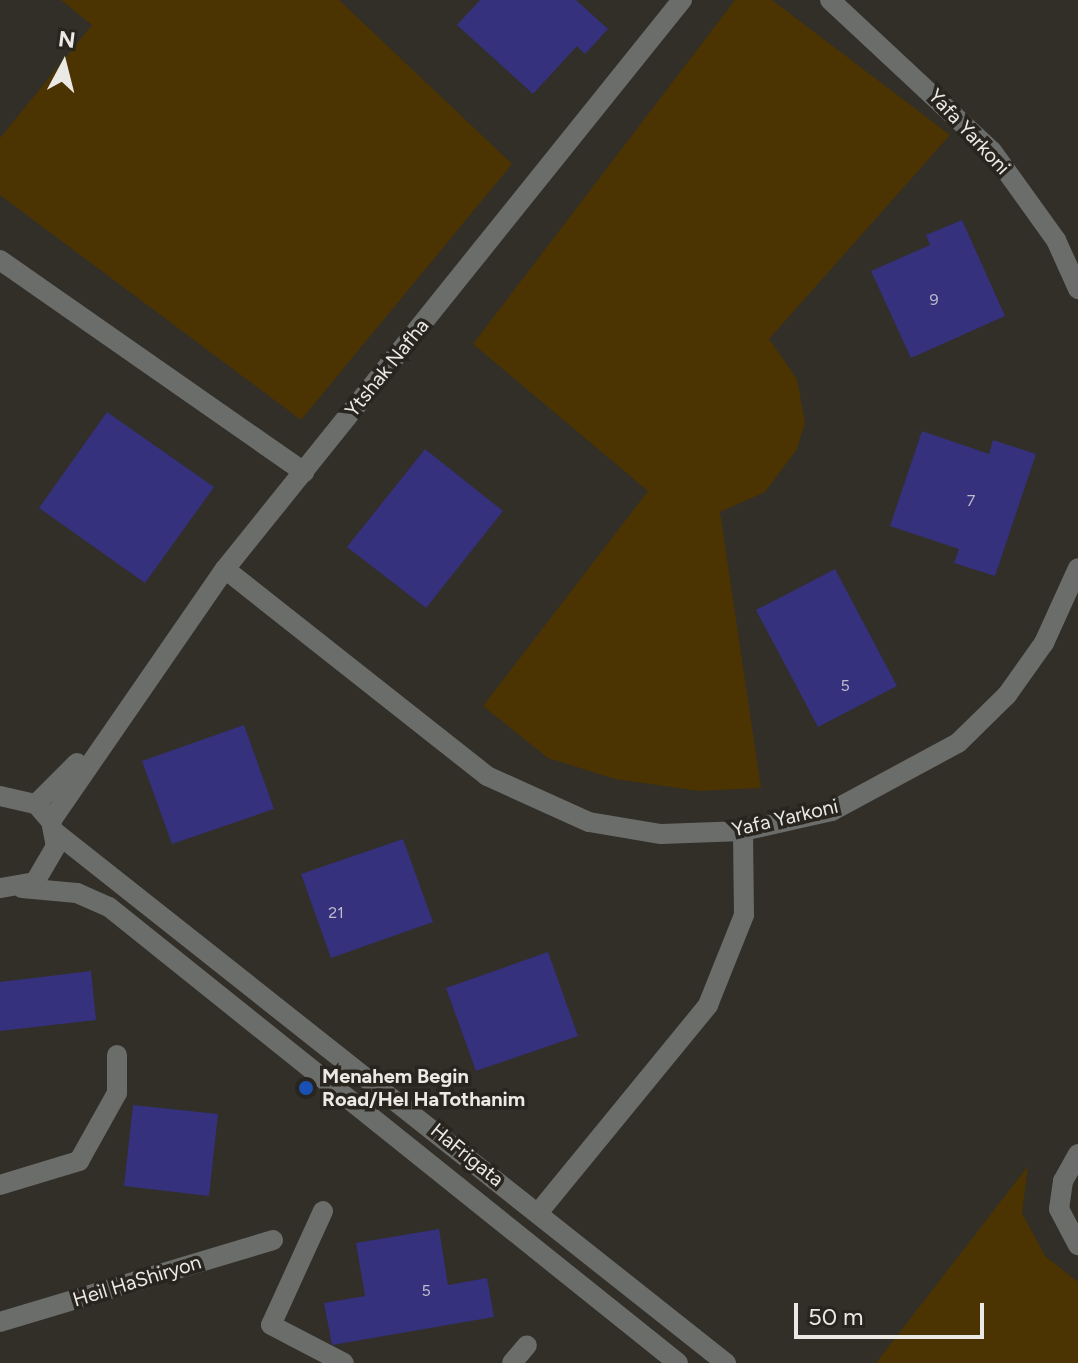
<!DOCTYPE html>
<html>
<head>
<meta charset="utf-8">
<style>
  body { margin:0 }
  #map { position:relative; width:1078px; height:1363px; overflow:hidden; background:#322e28; font-family:Figtree,sans-serif }
  div>[style] { position:absolute }
  [style*='--x'] { left:calc(var(--x)*1px); top:calc(var(--y)*1px); width:calc(var(--w)*1px); rotate:calc(var(--a)*1deg) }
  .green>* { inset:0; background:#4b3402 }
  .building>* { inset:0; background:#35317c }
  .minor>* { height:20px; margin:-10px; padding:0 10px; transform-origin:10px; border-radius:10px; background:#6b6d6a }
  .dots>* { width:22px; height:22px; translate:-50% -50%; box-sizing:border-box; border:4px solid #28241e; border-radius:50% }
  span { translate:-50% -50%; white-space:nowrap; text-align:center; line-height:1.15; -webkit-text-stroke:7px #28241e; paint-order:stroke }
  .number-label { font-size:16px; color:#bebbcb }
  .number-label span { -webkit-text-stroke-width:0 }
  .street-label { font-size:20px; color:#ebe9e5 }
  .poi-label { font-size:20px; color:#ebe9e5; font-weight:700 }
  .left { translate:0 -50%; text-align:left }
  .north { position:absolute; left:24px; top:24px; width:80px; height:80px; -webkit-text-stroke:6px #28241e; paint-order:stroke; rotate:7deg; font-size:22px; font-weight:700; line-height:32px; text-align:center; color:#ebe9e5 }
  .north::after { content:''; display:block; margin:auto; width:28px; height:36px; background:#ebe9e5; clip-path:polygon(50% 0,100% 100%,50% 72%,0 100%) }
  .scale { position:absolute; left:794px; top:1303px; width:190px; height:36px; box-sizing:border-box; border:4px solid #ebe9e5; border-top:0; padding-left:10px; font-size:24px; line-height:28px; white-space:nowrap; color:#ebe9e5; -webkit-text-stroke:6px #28241e; paint-order:stroke }
</style>
</head>
<body>
<div id="map">
  <div class="green">
    <i style="clip-path:polygon(61px 0,339px 0,512px 164px,301px 420px,0 195px,0 138px,92px 25px)"></i>
    <i style="clip-path:polygon(735px 0,772px 0,950px 135px,769px 339px,797px 379px,805px 423px,797px 449px,765px 492px,720px 512px,761px 788px,699px 791px,615px 779px,548px 758px,483px 706px,648px 491px,473px 344px)"></i>
    <i style="clip-path:polygon(1028px 1166px,1022px 1213px,1045px 1256px,1078px 1282px,1078px 1363px,876px 1363px)"></i>
  </div>
  <div class="building">
    <i style="clip-path:polygon(480px 0,576px 0,608px 29px,585px 54px,577px 46px,533px 94px,457px 25px)"></i>
    <i style="clip-path:polygon(962px 220px,1005px 316px,911px 358px,871px 271px,930px 245px,926px 235px)"></i>
    <i style="clip-path:polygon(107px 412px,214px 487px,145px 583px,39px 508px)"></i>
    <i style="clip-path:polygon(922px 431px,989px 454px,993px 440px,1036px 454px,995px 576px,954px 563px,959px 549px,890px 526px)"></i>
    <i style="clip-path:polygon(425px 449px,503px 511px,426px 608px,347px 547px)"></i>
    <i style="clip-path:polygon(835px 569px,897px 686px,818px 727px,756px 610px)"></i>
    <i style="clip-path:polygon(244px 725px,274px 809px,172px 844px,142px 761px)"></i>
    <i style="clip-path:polygon(403px 839px,433px 922px,331px 958px,301px 874px)"></i>
    <i style="clip-path:polygon(548px 952px,578px 1036px,476px 1071px,446px 988px)"></i>
    <i style="clip-path:polygon(91px 971px,96px 1020px,0 1031px,0 982px)"></i>
    <i style="clip-path:polygon(133px 1105px,218px 1114px,209px 1196px,124px 1186px)"></i>
    <i style="clip-path:polygon(439px 1229px,448px 1285px,487px 1278px,494px 1317px,332px 1345px,324px 1303px,365px 1296px,356px 1243px)"></i>
  </div>
  <div class="minor">
    <i style="--x:830;--y:0;--w:221;--a:43"></i>
    <i style="--x:992;--y:151;--w:110;--a:54.3"></i>
    <i style="--x:1056;--y:240;--w:54;--a:65.8"></i>
    <i style="--x:0;--y:260;--w:371;--a:34.9"></i>
    <i style="--x:225;--y:569;--w:334;--a:38.3"></i>
    <i style="--x:487;--y:776;--w:112;--a:24.3"></i>
    <i style="--x:589;--y:822;--w:73;--a:9.5"></i>
    <i style="--x:661;--y:834;--w:82;--a:-2.1"></i>
    <i style="--x:743;--y:831;--w:91;--a:-12.7"></i>
    <i style="--x:832;--y:811;--w:143;--a:-28.4"></i>
    <i style="--x:958;--y:743;--w:69;--a:-44.4"></i>
    <i style="--x:1007;--y:695;--w:64;--a:-54.6"></i>
    <i style="--x:1044;--y:643;--w:82;--a:-65.6"></i>
    <i style="--x:0;--y:796;--w:37;--a:13"></i>
    <i style="--x:36;--y:804;--w:23;--a:49"></i>
    <i style="--x:51;--y:821;--w:25;--a:79"></i>
    <i style="--x:56;--y:846;--w:42;--a:120.3"></i>
    <i style="--x:35;--y:882;--w:36;--a:170"></i>
    <i style="--x:36;--y:804;--w:58;--a:-45"></i>
    <i style="--x:51;--y:821;--w:306;--a:-55.4"></i>
    <i style="--x:225;--y:569;--w:730;--a:-51.23"></i>
    <i style="--x:55;--y:832;--w:856;--a:38.36"></i>
    <i style="--x:22;--y:888;--w:55;--a:5.2"></i>
    <i style="--x:77;--y:893;--w:35;--a:24"></i>
    <i style="--x:109;--y:907;--w:729;--a:38.71"></i>
    <i style="--x:1078;--y:1154;--w:31;--a:119"></i>
    <i style="--x:1063;--y:1181;--w:28;--a:98"></i>
    <i style="--x:1059;--y:1209;--w:41;--a:62.2"></i>
    <i style="--x:0;--y:1185;--w:83;--a:-16.9"></i>
    <i style="--x:79;--y:1161;--w:78;--a:-60.8"></i>
    <i style="--x:117;--y:1093;--w:38;--a:-90"></i>
    <i style="--x:323;--y:1211;--w:125;--a:114.5"></i>
    <i style="--x:271;--y:1325;--w:82;--a:27.5"></i>
    <i style="--x:538;--y:1213;--w:269;--a:-50.7"></i>
    <i style="--x:708;--y:1005;--w:97;--a:-68.2"></i>
    <i style="--x:744;--y:915;--w:84;--a:-90.7"></i>
    <i style="--x:0;--y:1322;--w:285;--a:-16.7"></i>
    <i style="--x:512;--y:1363;--w:23;--a:-50"></i>
  </div>
  <div class="dots">
    <i style="left:306px;top:1088px;background:#1a4fb4"></i>
  </div>
  <div class="number-label">
    <span style="left:934px;top:300px">9</span>
    <span style="left:971px;top:501px">7</span>
    <span style="left:845px;top:686px">5</span>
    <span style="left:336px;top:913px">21</span>
    <span style="left:426px;top:1291px">5</span>
  </div>
  <div class="street-label">
    <span style="left:969px;top:132px;rotate:47deg">Yafa Yarkoni</span>
    <span style="left:387px;top:368px;rotate:-51deg">Ytshak Nafha</span>
    <span style="left:785px;top:818px;rotate:-13deg">Yafa Yarkoni</span>
    <span style="left:467px;top:1155px;rotate:39deg">HaFrigata</span>
    <span style="left:137px;top:1281px;rotate:-17deg">Heil HaShiryon</span>
  </div>
  <div class="poi-label">
    <span class="left" style="left:322px;top:1088px">Menahem Begin<br>Road/Hel HaTothanim</span>
  </div>
  <div class="north">N</div>
  <div class="scale">50 m</div>
</div>
</body>
</html>
